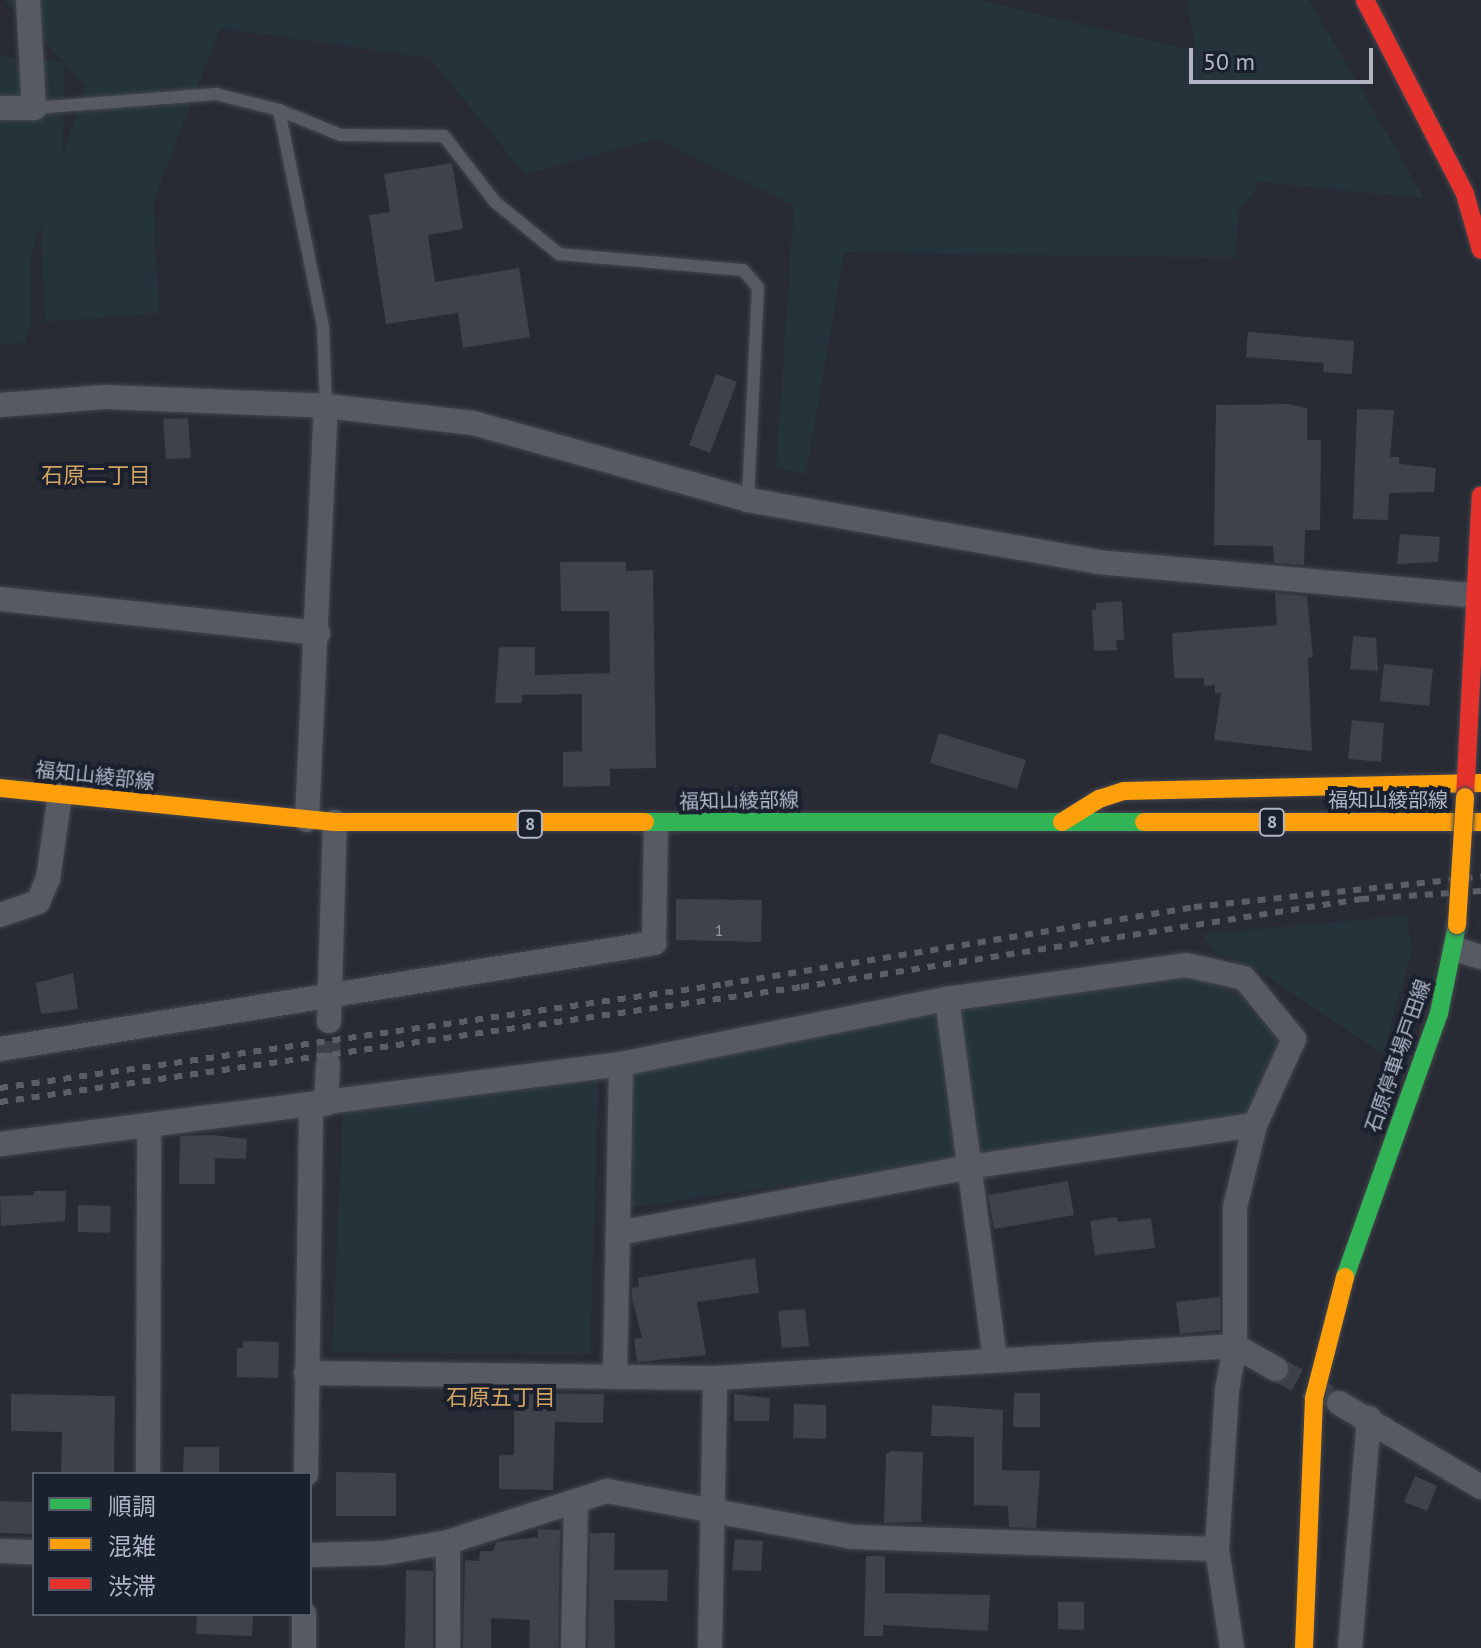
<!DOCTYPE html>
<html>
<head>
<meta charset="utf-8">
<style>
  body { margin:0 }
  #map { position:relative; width:1481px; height:1648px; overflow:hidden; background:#282b34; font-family:"PT Sans","Noto Sans JP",sans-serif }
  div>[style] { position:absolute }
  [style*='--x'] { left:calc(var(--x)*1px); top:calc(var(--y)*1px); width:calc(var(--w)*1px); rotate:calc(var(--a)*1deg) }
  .green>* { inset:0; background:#25343a }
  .building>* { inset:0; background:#3f424a }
  .street-tunnel>* { height:24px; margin-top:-12px; transform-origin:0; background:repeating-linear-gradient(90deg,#3d404a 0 24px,transparent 0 36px) }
  .roads { filter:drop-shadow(0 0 2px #44464d) drop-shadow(0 0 2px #44464d) }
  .lane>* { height:12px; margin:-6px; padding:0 6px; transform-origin:6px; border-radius:6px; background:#575a63 }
  .street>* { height:24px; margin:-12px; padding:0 12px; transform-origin:12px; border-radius:12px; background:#575a63 }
  .fast>* { height:18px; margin:-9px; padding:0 9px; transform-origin:9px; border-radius:9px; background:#30b455 }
  .slow>* { height:18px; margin:-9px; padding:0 9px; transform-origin:9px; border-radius:9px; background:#ff9f0a }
  .jam>* { height:18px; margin:-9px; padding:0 9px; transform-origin:9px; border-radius:9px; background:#e5322d }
  .rail>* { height:6px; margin-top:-3px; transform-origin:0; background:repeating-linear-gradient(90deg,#5b5e66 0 8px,transparent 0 16px) }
  .bridges { filter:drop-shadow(0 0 2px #44464d) drop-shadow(0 0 2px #44464d) }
  .slow-bridge>* { height:18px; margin:-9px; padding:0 9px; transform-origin:9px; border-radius:9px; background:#ff9f0a }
  span { translate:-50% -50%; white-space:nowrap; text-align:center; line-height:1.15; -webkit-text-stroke:8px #1b202f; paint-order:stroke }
  .number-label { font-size:16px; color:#9498a7 }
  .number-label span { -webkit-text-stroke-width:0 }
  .shield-label span { padding:2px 6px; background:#1b202f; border:2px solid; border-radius:6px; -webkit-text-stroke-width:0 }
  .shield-label { font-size:18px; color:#b1b5c6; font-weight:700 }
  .street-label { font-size:20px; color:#b1b5c6 }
  .neighbourhood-label { font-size:22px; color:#d3a45f }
  .legend { position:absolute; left:32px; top:1472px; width:280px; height:144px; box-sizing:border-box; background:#1b202f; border:2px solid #575c6b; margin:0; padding:10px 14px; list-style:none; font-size:24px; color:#b1b5c6 }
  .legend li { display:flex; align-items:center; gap:16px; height:40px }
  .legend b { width:40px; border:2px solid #575c6b }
  .scale { position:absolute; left:1189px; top:48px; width:184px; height:36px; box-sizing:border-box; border:4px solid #b1b5c6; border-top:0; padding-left:10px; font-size:24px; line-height:28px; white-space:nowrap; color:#b1b5c6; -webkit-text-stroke:6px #1b202f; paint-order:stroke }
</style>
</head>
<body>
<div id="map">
  <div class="green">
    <i style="clip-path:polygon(evenodd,4px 0,978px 0,1196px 51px,1187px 0,1309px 0,1424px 198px,1261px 182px,1239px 210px,1235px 258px,844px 252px,806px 474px,776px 468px,794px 205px,656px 139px,525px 174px,430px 58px,220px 28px,153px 202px,159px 313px,45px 322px,41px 224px,31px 258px,30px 328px,24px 343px,0 344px,0 56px,63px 62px,4px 0,64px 64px,86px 87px,60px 163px,63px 151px,64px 64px)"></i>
    <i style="clip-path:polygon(1406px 916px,1412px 949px,1383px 1054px,1255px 968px,1213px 952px,1203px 934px)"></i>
    <i style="clip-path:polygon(1194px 976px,1241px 996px,1278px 1041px,1246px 1119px,626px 1208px,626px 1060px)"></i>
    <i style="clip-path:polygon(598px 1080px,590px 1354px,332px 1352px,343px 1111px)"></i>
  </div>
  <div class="building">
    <i style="clip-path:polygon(452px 163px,463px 229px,428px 235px,435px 282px,519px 268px,530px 337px,463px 348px,458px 313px,386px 324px,369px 215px,390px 212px,384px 174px)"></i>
    <i style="clip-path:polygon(1248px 332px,1354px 341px,1352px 374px,1323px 372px,1324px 363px,1246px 357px)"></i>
    <i style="clip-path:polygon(716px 374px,737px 382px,710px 453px,689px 445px)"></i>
    <i style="clip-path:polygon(1287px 404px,1307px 408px,1307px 440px,1321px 440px,1320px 530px,1305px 530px,1304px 565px,1274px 563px,1273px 546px,1214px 545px,1216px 405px)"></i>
    <i style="clip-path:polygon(1357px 409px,1394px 410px,1390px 457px,1399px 457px,1399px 464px,1436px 468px,1434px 492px,1389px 493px,1388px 520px,1353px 519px)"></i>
    <i style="clip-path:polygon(188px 418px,191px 458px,166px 459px,163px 419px)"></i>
    <i style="clip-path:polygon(1400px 534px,1440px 537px,1438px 562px,1397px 564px)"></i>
    <i style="clip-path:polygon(560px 562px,626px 562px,626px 571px,653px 570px,656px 768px,610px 769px,610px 786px,563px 787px,563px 752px,582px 751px,582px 694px,522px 695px,522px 703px,495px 703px,499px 647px,535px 647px,535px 675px,610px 673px,609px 611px,561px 611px)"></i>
    <i style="clip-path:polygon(1275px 593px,1307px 596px,1313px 657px,1308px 658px,1312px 751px,1214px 740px,1221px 693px,1215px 693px,1215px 685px,1204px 686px,1204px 678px,1174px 678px,1172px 633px,1277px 625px)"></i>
    <i style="clip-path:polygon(1122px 601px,1124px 640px,1116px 640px,1117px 650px,1094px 651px,1092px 610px,1096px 610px,1096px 603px)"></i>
    <i style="clip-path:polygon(1353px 636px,1376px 638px,1378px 671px,1350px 669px)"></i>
    <i style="clip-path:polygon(1384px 664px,1433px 669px,1429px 706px,1380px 701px)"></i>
    <i style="clip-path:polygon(1352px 720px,1384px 723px,1381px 762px,1348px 759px)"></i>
    <i style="clip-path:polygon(939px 733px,1026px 760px,1017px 789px,930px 763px)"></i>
    <i style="clip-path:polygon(676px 899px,762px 900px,761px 942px,676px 940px)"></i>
    <i style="clip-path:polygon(73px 973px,78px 1009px,41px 1014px,36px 983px)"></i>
    <i style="clip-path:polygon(213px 1135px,247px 1139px,246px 1159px,215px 1158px,215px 1184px,179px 1184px,180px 1136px)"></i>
    <i style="clip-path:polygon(1068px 1181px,1074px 1215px,994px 1229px,988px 1195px)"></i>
    <i style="clip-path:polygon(34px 1191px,66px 1191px,65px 1221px,1px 1226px,0 1196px,34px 1195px)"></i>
    <i style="clip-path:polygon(78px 1205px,111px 1206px,110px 1233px,78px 1232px)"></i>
    <i style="clip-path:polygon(1117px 1217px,1118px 1222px,1151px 1218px,1155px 1248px,1095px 1255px,1090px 1221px)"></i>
    <i style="clip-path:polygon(755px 1258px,759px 1293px,697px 1302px,706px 1355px,637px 1362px,634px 1339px,642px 1338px,632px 1298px,632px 1288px,639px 1287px,638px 1278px)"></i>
    <i style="clip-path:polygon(1220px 1297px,1220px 1330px,1180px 1334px,1176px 1302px)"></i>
    <i style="clip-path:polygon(805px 1309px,809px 1346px,782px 1348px,778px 1311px)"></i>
    <i style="clip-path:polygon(243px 1341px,279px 1342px,278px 1378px,237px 1377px,237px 1348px,243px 1348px)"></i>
    <i style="clip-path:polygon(514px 1393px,604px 1394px,603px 1423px,555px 1422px,553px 1490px,499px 1489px,499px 1455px,514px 1455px)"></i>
    <i style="clip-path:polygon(1014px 1393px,1040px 1393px,1040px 1427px,1013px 1427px)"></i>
    <i style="clip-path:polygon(11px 1394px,115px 1396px,114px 1474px,61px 1473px,62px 1432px,11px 1431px)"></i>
    <i style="clip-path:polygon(734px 1394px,770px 1398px,769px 1421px,734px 1421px)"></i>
    <i style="clip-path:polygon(794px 1404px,826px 1405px,826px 1439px,793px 1438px)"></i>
    <i style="clip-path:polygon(932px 1405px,1003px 1410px,1002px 1470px,1040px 1471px,1036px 1528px,1009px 1527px,1008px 1506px,974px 1505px,974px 1437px,931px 1436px)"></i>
    <i style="clip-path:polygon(184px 1447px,219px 1447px,219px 1474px,183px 1474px)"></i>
    <i style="clip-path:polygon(891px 1451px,923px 1452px,921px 1522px,884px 1523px,886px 1454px)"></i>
    <i style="clip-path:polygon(336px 1472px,396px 1473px,396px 1516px,336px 1516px)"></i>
    <i style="clip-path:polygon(1415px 1476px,1437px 1486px,1427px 1511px,1404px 1502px)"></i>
    <i style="clip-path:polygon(0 1501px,34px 1502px,34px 1534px,0 1533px)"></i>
    <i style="clip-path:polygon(538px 1529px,560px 1530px,558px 1648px,529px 1648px,530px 1620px,491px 1618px,491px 1648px,463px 1648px,465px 1560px,479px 1561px,480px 1551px,493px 1551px,496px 1542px,538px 1537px)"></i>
    <i style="clip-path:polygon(590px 1533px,615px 1533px,614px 1570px,668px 1570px,667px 1601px,614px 1600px,615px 1648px,588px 1648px)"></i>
    <i style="clip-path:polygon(735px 1539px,763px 1541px,761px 1571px,732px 1570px)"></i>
    <i style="clip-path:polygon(866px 1556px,885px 1556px,885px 1593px,990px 1595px,988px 1631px,883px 1625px,883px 1636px,864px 1636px)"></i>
    <i style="clip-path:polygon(406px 1570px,433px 1571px,433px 1648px,405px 1648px)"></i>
    <i style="clip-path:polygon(1058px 1602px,1084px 1602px,1084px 1630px,1058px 1629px)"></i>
    <i style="clip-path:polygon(197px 1614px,253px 1614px,252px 1636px,196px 1634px)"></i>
  </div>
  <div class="street-tunnel">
    <i style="--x:328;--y:1065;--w:44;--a:-88.7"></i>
    <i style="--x:1276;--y:1369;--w:61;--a:28.2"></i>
  </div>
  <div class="roads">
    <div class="lane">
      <i style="--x:34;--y:108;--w:183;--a:-4.4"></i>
      <i style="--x:216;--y:94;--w:65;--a:14.3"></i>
      <i style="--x:279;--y:110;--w:220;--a:78.5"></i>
      <i style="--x:323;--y:326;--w:80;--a:87.9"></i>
      <i style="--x:279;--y:110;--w:67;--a:22"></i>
      <i style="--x:341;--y:135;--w:103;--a:0.6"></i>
      <i style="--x:444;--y:136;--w:83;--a:52.3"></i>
      <i style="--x:495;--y:202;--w:82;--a:39.1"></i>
      <i style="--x:559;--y:254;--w:185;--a:5"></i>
      <i style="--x:743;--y:270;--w:23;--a:49"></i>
      <i style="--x:758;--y:287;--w:213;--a:92.7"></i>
    </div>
    <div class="street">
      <i style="--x:0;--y:108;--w:34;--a:0"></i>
      <i style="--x:34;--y:108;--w:108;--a:-93.2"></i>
      <i style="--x:0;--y:405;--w:106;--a:-4.3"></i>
      <i style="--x:106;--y:397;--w:220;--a:2.3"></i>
      <i style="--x:326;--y:406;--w:148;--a:6.6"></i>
      <i style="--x:473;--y:423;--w:286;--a:15.6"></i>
      <i style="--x:748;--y:500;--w:355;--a:10"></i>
      <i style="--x:1098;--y:562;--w:385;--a:5.1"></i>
      <i style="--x:0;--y:599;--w:320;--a:6.1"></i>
      <i style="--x:307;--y:820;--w:414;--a:-87.4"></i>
      <i style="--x:0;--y:915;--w:40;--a:-18.9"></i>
      <i style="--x:38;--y:902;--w:25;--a:-67"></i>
      <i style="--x:48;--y:879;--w:85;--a:-81.9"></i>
      <i style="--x:1455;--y:949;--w:27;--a:17"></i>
      <i style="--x:947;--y:999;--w:361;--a:82.4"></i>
      <i style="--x:329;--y:1021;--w:199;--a:-88.3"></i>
      <i style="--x:0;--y:1049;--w:663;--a:-9.21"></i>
      <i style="--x:654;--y:943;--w:118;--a:-89"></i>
      <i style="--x:326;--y:1104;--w:39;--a:-87"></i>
      <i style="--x:0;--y:1144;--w:626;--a:-7.34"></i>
      <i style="--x:621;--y:1064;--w:332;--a:-11.3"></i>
      <i style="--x:947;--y:999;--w:241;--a:-8.1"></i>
      <i style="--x:1186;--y:965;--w:59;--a:12.6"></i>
      <i style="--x:1244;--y:978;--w:79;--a:50.7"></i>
      <i style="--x:1294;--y:1039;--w:94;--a:114.4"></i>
      <i style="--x:1255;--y:1125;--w:84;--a:103.7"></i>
      <i style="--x:1235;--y:1207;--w:139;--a:90"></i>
      <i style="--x:1235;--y:1346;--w:45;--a:100.3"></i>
      <i style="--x:1227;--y:1390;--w:159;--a:93.6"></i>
      <i style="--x:1217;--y:1549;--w:100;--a:81.4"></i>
      <i style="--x:618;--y:1233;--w:357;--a:-10.6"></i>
      <i style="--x:969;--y:1167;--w:289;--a:-8.4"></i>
      <i style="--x:306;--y:1373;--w:409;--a:0.7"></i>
      <i style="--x:715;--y:1378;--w:521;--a:-3.52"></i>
      <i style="--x:1235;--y:1346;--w:47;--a:29.3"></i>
      <i style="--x:615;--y:1377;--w:313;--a:-88.9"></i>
      <i style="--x:1339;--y:1403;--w:165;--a:30.6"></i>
      <i style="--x:148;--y:1474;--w:347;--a:-89.8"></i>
      <i style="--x:306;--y:1474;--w:369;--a:-89.2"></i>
      <i style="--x:0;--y:1551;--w:34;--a:2"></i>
      <i style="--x:310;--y:1555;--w:75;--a:-1.5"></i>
      <i style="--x:385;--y:1553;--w:64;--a:-9.9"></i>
      <i style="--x:448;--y:1542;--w:167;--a:-17.8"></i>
      <i style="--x:607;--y:1491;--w:249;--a:10.6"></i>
      <i style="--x:852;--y:1537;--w:365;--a:1.9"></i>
      <i style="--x:304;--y:1648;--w:34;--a:-90"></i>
      <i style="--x:448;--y:1648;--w:106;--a:-90"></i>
      <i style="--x:573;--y:1648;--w:144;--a:-88.8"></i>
      <i style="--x:710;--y:1648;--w:270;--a:-88.9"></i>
      <i style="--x:1350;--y:1648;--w:231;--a:-85.3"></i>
    </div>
    <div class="fast">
      <i style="--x:645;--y:822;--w:499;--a:0"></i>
      <i style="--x:1345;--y:1277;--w:280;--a:-70.4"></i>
      <i style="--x:1439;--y:1013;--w:90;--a:-78.4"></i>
    </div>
    <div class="slow">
      <i style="--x:0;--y:788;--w:337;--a:5.8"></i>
      <i style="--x:335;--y:822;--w:310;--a:0"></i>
      <i style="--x:1062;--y:822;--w:44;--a:-31.9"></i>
      <i style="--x:1099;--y:799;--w:26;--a:-18"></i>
      <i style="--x:1124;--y:791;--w:357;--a:-1.3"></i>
      <i style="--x:1144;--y:822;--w:337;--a:0"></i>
      <i style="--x:1304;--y:1648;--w:250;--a:-87.7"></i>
      <i style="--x:1314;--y:1398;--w:125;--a:-75.6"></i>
    </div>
    <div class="jam">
      <i style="--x:1365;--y:0;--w:218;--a:62.7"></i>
      <i style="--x:1465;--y:194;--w:58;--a:74.1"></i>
      <i style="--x:1465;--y:797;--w:302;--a:-87"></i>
    </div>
  </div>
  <div class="rail">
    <i style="--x:0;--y:1088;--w:732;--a:-8.16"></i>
    <i style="--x:725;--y:984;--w:475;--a:-9.3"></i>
    <i style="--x:1194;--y:907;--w:289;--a:-6"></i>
    <i style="--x:0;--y:1102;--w:809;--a:-8.17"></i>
    <i style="--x:801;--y:987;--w:567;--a:-8.93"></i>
    <i style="--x:1361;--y:899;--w:120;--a:-3.8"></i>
  </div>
  <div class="bridges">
    <div class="slow-bridge">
      <i style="--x:1457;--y:925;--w:128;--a:-86.4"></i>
    </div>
  </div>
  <div class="number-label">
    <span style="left:719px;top:930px">1</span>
  </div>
  <div class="shield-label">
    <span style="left:1272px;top:822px">8</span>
    <span style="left:530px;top:824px">8</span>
  </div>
  <div class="street-label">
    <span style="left:95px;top:776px;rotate:6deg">福知山綾部線</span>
    <span style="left:1388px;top:800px">福知山綾部線</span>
    <span style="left:739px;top:801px;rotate:-1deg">福知山綾部線</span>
    <span style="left:1398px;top:1056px;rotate:-71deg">石原停車場戸田線</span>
  </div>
  <div class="neighbourhood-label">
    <span style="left:96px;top:476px">石原二丁目</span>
    <span style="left:501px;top:1398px">石原五丁目</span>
  </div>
  <ul class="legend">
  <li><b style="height:10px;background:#30b455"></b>順調</li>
  <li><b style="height:10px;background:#ff9f0a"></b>混雑</li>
  <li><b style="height:10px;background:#e5322d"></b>渋滞</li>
  </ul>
  <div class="scale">50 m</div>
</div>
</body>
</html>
